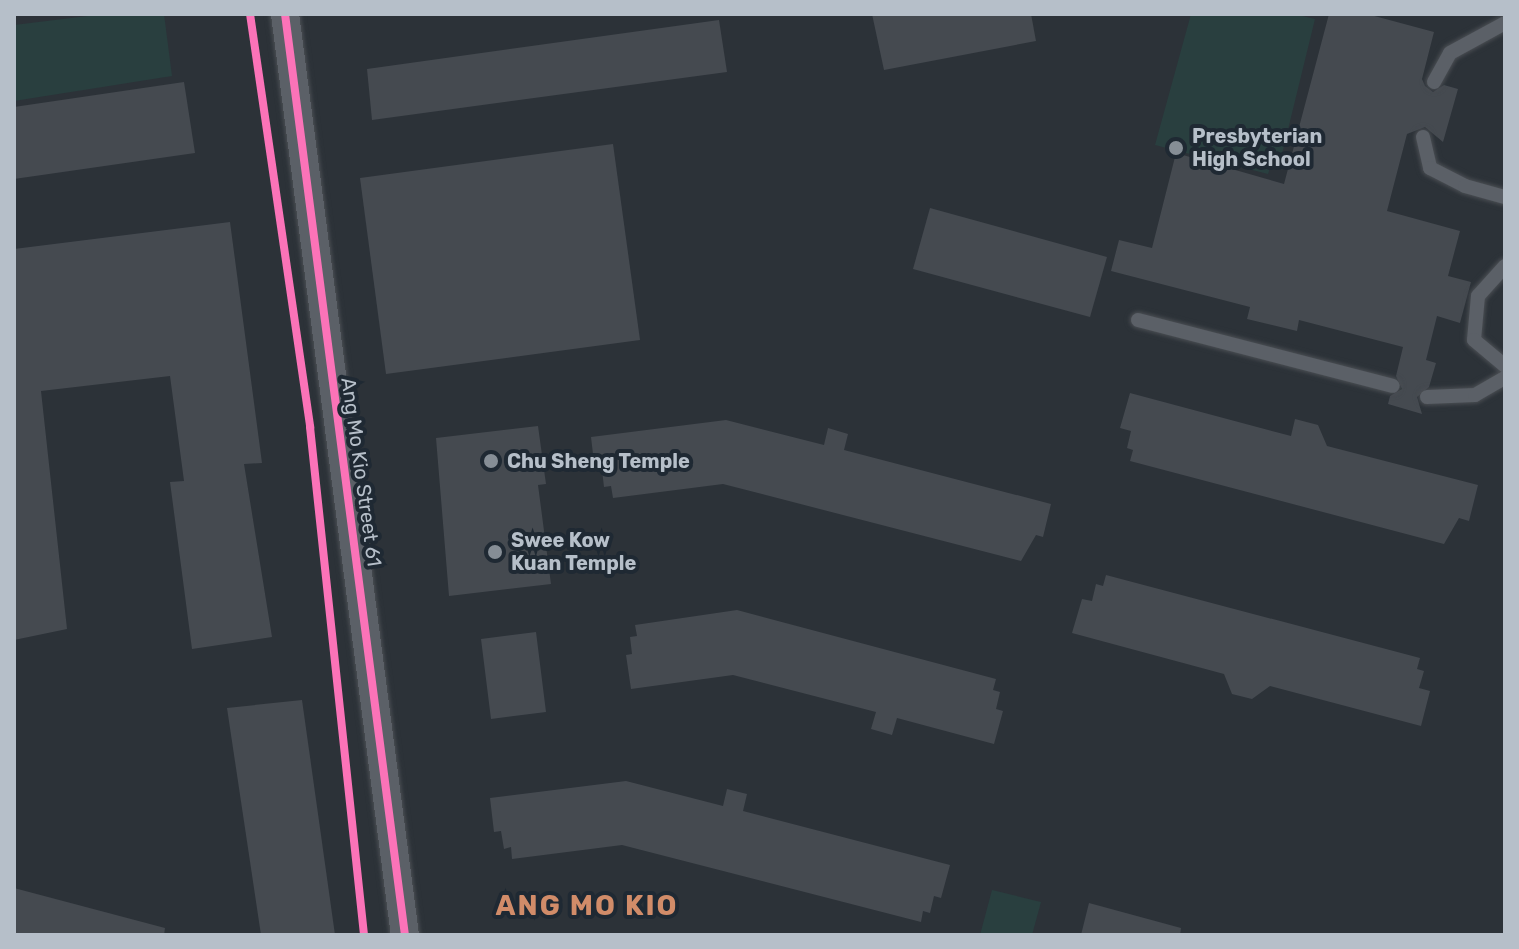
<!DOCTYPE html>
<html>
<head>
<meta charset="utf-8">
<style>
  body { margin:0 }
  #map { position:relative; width:1519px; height:949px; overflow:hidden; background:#2c3238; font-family:Rubik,sans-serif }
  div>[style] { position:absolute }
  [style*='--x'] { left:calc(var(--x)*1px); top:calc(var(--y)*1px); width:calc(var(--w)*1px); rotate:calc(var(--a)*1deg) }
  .green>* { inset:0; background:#293f3f }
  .building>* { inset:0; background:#454a50 }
  .roads { filter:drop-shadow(0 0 2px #4a4e53) drop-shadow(0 0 2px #4a4e53) }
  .lane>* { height:14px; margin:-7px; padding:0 7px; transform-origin:7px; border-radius:7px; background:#5b6067 }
  .street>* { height:28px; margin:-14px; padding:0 14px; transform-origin:14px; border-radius:14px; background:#5b6067 }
  .cycleway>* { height:8px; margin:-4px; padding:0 4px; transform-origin:4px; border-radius:4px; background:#fb73b8 }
  .dots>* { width:22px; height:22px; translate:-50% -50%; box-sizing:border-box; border:4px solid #1f2933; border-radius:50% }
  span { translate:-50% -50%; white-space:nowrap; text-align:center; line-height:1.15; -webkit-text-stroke:8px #1f2933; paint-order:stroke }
  .poi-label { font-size:20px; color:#b6bfc9; font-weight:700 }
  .left { translate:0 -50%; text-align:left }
  .street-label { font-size:20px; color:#b6bfc9 }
  .district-label { font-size:28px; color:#d18c69; font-weight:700; letter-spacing:2px }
  .frame { position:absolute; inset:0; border:16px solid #b6bfc9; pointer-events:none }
</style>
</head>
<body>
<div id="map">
  <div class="green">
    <i style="clip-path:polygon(104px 14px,164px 14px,172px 76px,14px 101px,14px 25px)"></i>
    <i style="clip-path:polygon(1191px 14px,1294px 14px,1315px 19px,1282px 154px,1275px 153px,1268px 174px,1155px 145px)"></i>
    <i style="clip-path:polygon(992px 890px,1041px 902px,1032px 935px,980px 935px)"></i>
  </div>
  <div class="building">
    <i style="clip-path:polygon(872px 14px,1031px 14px,1036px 41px,884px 70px)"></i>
    <i style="clip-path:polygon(1329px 14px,1367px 14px,1434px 32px,1422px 79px,1425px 86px,1433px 92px,1444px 85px,1458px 89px,1443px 142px,1425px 127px,1407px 134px,1387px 211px,1460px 231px,1448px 276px,1471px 282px,1460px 323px,1437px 316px,1426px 360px,1436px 363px,1429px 387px,1417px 397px,1422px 414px,1388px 404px,1390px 396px,1402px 389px,1396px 376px,1403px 347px,1299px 320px,1297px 331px,1247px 319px,1250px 307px,1111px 271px,1119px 240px,1152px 248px,1176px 153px,1284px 184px)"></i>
    <i style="clip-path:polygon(719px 20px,727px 72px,372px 120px,367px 69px)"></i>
    <i style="clip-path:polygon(184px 82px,195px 153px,14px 179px,14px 107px)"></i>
    <i style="clip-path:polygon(613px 144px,640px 340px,386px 374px,360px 178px)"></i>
    <i style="clip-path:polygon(930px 208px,1107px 257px,1090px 317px,913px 269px)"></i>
    <i style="clip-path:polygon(230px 222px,262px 463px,244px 464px,272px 637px,192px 649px,170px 482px,184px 481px,170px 376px,41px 391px,67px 629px,14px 640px,14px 249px)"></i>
    <i style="clip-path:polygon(1130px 393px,1291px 436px,1295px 419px,1318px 425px,1327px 446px,1478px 485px,1469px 521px,1459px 518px,1444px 544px,1130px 461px,1133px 450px,1127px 448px,1131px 431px,1120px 428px)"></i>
    <i style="clip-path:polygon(726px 420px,824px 445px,828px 428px,848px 434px,844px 450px,1051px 504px,1043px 537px,1036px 535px,1021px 561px,723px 484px,613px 498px,611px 486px,604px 487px,602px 470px,595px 471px,591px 437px)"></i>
    <i style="clip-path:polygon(538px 426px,546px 484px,538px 485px,551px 584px,449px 596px,436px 438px)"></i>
    <i style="clip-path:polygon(1106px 575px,1420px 658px,1417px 669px,1424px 671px,1419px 688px,1430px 691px,1421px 726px,1270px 686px,1252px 699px,1232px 694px,1224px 674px,1072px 633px,1082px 599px,1092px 601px,1096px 584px,1103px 586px)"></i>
    <i style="clip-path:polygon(737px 610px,996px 679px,993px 690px,1000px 692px,996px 709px,1003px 711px,994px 744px,897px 718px,892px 735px,871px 729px,876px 712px,733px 675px,631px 689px,626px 655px,632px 654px,630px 637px,637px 636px,635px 625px)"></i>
    <i style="clip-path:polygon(536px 632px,546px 712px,491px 719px,481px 639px)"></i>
    <i style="clip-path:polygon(302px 700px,335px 935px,261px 935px,227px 708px)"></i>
    <i style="clip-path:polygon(626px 781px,723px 806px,727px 789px,747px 794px,743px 811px,950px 865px,941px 898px,934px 896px,930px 913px,923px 911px,921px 922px,622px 845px,512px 859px,511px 847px,504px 849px,501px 831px,494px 832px,490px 798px)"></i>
    <i style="clip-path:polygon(14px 888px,165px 928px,164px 935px,14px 935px)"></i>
    <i style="clip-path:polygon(1089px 903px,1181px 928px,1180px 935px,1081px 935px)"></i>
  </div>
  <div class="roads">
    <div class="lane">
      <i style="--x:1434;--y:82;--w:33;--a:-61"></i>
      <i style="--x:1450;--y:53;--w:63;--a:-28.6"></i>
      <i style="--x:1423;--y:137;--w:32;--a:77"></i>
      <i style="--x:1430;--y:168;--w:39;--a:27"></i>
      <i style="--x:1465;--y:186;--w:41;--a:15.4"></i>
      <i style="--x:1505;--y:266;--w:40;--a:132"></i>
      <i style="--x:1478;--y:296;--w:44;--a:95.2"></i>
      <i style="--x:1474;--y:340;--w:40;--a:40"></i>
      <i style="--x:1138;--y:320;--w:263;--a:14.5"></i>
      <i style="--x:1427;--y:397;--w:48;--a:-2.4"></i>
      <i style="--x:1475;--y:395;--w:34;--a:-30"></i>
    </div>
    <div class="street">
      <i style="--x:285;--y:14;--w:929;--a:82.58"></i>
    </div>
  </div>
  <div class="cycleway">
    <i style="--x:250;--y:14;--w:417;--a:81.7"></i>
    <i style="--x:310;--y:427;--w:511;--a:83.93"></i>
    <i style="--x:285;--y:14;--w:929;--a:82.58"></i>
  </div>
  <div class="dots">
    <i style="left:1176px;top:148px;background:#868e96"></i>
    <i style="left:491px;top:461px;background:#868e96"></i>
    <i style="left:495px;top:552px;background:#868e96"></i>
  </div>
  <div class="poi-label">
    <span class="left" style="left:1192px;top:148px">Presbyterian<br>High School</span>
    <span class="left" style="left:507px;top:461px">Chu Sheng Temple</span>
    <span class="left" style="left:511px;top:552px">Swee Kow<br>Kuan Temple</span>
  </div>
  <div class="street-label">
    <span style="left:361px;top:472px;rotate:82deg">Ang Mo Kio Street 61</span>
  </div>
  <div class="district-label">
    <span style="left:587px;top:906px">ANG MO KIO</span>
  </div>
  <div class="frame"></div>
</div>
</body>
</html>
